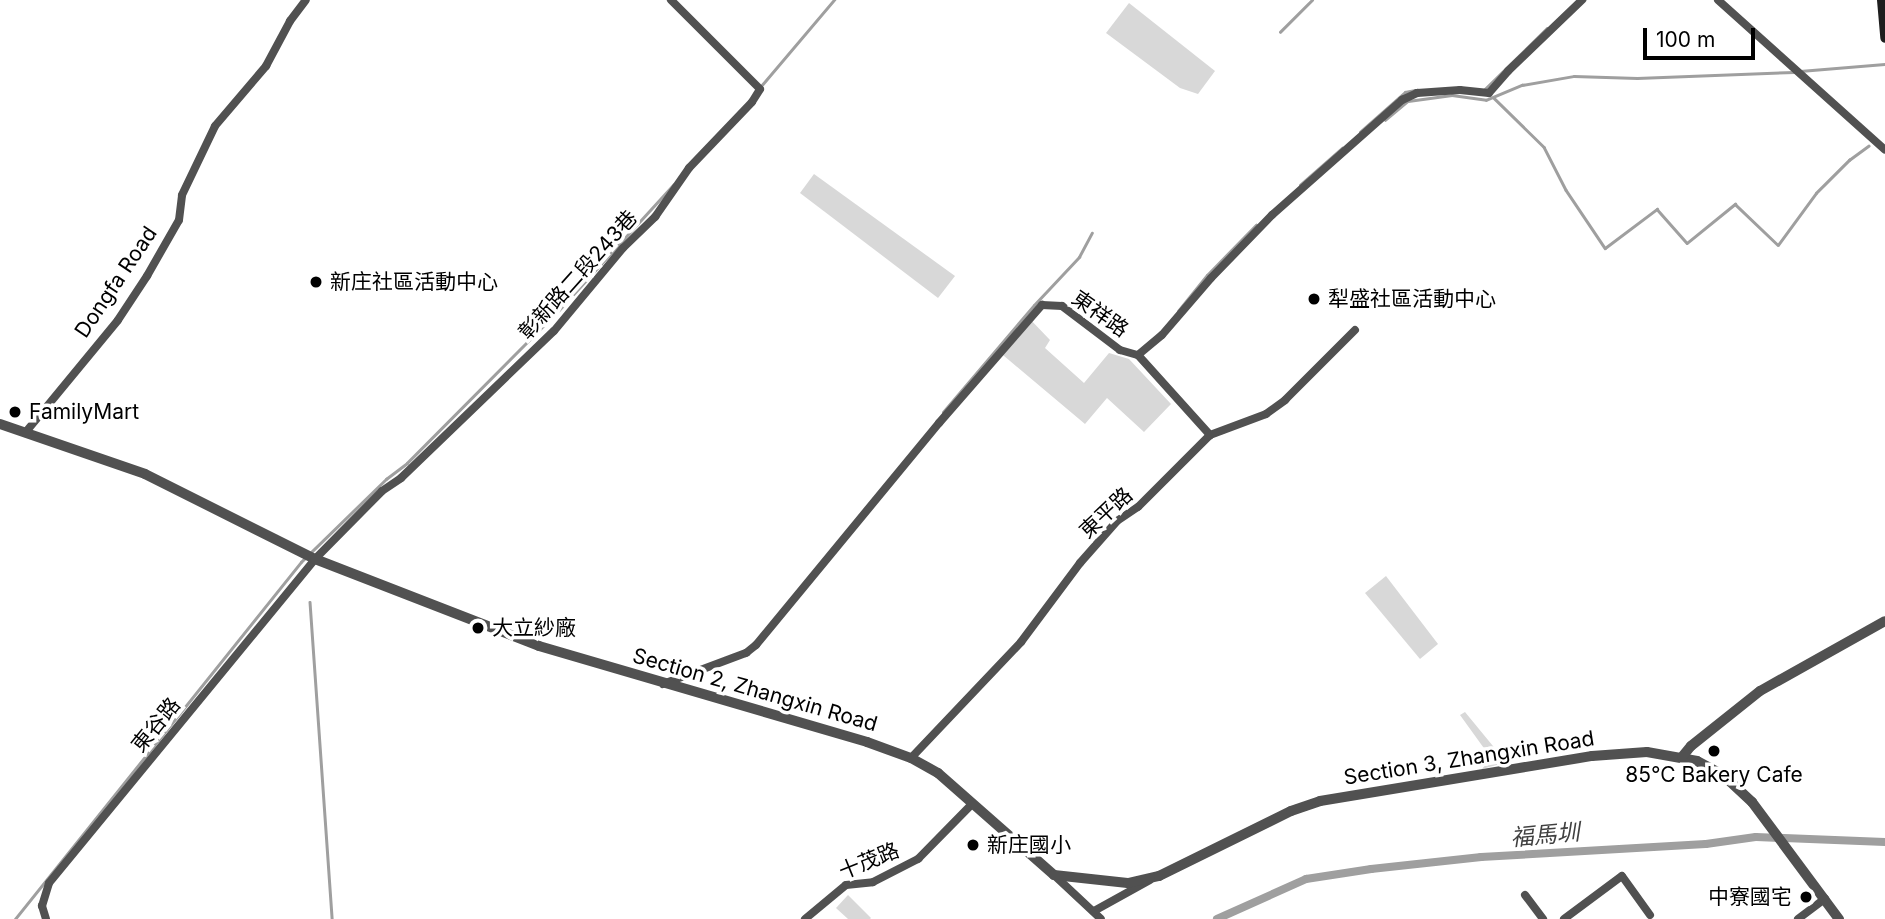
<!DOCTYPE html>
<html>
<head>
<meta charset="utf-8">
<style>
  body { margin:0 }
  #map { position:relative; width:1885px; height:919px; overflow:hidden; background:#fff; font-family:Inter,"Noto Sans TC",sans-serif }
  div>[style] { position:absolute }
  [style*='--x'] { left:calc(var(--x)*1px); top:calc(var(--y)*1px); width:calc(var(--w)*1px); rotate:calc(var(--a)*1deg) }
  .green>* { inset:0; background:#d8d8d8 }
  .stream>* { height:2.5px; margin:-1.25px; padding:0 1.25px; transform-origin:1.25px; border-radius:1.25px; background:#9f9f9f }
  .canal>* { height:8px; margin:-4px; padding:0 4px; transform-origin:4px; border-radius:4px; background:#9f9f9f }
  .minor>* { height:8px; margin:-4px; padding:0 4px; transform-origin:4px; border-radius:4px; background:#515151 }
  .tertiary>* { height:10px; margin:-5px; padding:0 5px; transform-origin:5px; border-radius:5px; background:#515151 }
  .secondary>* { height:10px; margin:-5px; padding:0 5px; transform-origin:5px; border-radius:5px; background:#1e1e1e }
  .dots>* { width:19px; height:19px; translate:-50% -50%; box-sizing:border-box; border:4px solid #fff; border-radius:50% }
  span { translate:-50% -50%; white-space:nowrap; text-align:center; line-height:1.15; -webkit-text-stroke:7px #fff; paint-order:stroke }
  .street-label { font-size:21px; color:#000 }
  .poi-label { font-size:21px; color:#000 }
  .left { translate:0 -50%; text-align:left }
  .right { translate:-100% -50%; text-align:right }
  .water-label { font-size:23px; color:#404040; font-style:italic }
  .scale { position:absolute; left:1643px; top:28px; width:112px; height:32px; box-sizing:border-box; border:4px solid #000; border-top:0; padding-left:9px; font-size:21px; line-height:24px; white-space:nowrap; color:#000; -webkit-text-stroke:5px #fff; paint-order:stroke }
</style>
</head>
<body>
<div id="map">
  <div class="green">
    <i style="clip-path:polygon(1129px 3px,1215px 71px,1198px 94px,1180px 88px,1106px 33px)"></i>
    <i style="clip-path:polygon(814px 174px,955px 276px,938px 298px,800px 193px)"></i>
    <i style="clip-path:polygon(1027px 316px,1050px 340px,1045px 348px,1084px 383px,1109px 353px,1129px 359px,1171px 404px,1144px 432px,1107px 398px,1085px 424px,997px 350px)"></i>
    <i style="clip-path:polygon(1386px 576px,1438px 644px,1420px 659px,1365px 593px)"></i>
    <i style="clip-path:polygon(1465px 712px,1502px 757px,1500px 764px,1482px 769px,1491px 758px,1460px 715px)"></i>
    <i style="clip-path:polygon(848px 895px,871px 918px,870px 919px,848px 919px,836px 908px)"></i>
  </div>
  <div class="stream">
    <i style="--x:1280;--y:32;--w:45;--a:-45"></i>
    <i style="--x:1800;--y:71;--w:85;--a:-4.7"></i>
    <i style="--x:761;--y:86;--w:113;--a:-49.7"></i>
    <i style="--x:1484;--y:90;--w:88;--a:-44.5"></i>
    <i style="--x:1494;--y:98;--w:70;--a:44.4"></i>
    <i style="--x:1544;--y:147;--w:48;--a:62.9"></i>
    <i style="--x:1566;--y:190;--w:70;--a:56.1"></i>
    <i style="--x:1605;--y:248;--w:65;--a:-36.9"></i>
    <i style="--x:1657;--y:209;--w:45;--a:48.6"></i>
    <i style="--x:1687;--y:243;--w:62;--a:-39.1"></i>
    <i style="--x:1735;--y:204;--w:59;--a:43.6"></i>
    <i style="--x:1778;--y:245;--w:64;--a:-53.8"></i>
    <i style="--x:1816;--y:193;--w:47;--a:-45"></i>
    <i style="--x:1849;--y:160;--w:24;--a:-36"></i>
    <i style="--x:1385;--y:120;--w:30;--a:-40"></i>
    <i style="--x:1408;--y:101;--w:44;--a:-7.8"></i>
    <i style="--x:1452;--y:95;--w:34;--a:8"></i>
    <i style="--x:1486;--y:100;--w:39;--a:-23"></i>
    <i style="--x:1522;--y:85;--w:53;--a:-9.8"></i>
    <i style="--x:1574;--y:76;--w:63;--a:1.8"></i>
    <i style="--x:1637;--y:78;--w:157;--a:-2.2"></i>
    <i style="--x:1360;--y:132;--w:60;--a:-41.6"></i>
    <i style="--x:1405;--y:92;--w:10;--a:-11"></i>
    <i style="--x:1300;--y:185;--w:56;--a:-41.4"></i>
    <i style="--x:1178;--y:311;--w:46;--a:-51.1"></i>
    <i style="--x:1207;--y:275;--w:70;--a:-45.6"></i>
    <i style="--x:943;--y:412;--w:140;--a:-49.6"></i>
    <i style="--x:1034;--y:305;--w:66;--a:-46.8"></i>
    <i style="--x:1079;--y:257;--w:27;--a:-62"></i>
    <i style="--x:310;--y:602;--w:318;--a:86"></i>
    <i style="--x:15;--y:919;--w:457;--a:-51.3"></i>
    <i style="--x:301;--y:562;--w:119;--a:-44.3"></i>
    <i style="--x:386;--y:479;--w:26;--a:-37"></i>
    <i style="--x:407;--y:463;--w:214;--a:-45.2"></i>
    <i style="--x:558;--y:311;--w:171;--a:-47.6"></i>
  </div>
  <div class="canal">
    <i style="--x:1217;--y:919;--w:98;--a:-24.2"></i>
    <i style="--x:1306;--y:879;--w:66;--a:-8.7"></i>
    <i style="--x:1371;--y:869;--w:111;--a:-6.2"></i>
    <i style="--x:1481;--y:857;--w:225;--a:-3.3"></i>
    <i style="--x:1706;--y:844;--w:50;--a:-8"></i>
    <i style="--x:1756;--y:837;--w:129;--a:2.2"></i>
  </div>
  <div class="minor">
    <i style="--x:1718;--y:0;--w:224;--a:41.9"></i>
    <i style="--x:1138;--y:355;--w:108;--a:48"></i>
    <i style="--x:25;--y:433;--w:146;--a:-50.5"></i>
    <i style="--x:118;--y:320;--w:53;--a:-56.6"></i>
    <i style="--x:147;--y:276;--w:64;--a:-60.3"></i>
    <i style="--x:179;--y:220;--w:25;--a:-83"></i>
    <i style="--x:182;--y:195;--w:76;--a:-64.4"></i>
    <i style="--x:215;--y:126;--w:79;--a:-49.6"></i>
    <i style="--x:266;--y:66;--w:51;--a:-61.9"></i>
    <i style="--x:290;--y:21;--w:26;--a:-53"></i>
    <i style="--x:663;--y:684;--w:89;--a:-20.5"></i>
    <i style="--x:746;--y:653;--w:13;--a:-39"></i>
    <i style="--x:756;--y:645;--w:288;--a:-50.5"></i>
    <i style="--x:939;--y:423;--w:157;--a:-48.9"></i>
    <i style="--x:1042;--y:305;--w:20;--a:3"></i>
    <i style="--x:1062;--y:306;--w:73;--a:37.2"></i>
    <i style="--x:1120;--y:350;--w:19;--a:16"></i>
    <i style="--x:1138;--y:355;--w:31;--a:-40"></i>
    <i style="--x:1162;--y:335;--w:75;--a:-49.3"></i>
    <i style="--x:1211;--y:278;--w:88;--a:-45.9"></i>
    <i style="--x:1272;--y:215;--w:174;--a:-41.5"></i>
    <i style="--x:1402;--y:100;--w:17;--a:-25"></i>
    <i style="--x:1417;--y:93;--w:43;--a:-4"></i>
    <i style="--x:1460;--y:90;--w:29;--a:6"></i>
    <i style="--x:1489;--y:93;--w:29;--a:-49"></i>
    <i style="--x:1508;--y:71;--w:103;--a:-43.8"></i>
    <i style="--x:911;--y:758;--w:160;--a:-46.5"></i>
    <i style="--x:1021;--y:642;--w:99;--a:-53.2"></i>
    <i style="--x:1080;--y:563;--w:56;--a:-48.6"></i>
    <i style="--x:1117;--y:521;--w:25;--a:-34"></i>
    <i style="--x:1138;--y:507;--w:102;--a:-45"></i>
    <i style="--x:1210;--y:435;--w:60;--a:-20.6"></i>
    <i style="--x:1266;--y:414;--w:24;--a:-36"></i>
    <i style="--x:1285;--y:400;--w:99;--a:-45"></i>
    <i style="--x:1054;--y:875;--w:64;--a:43.1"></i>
    <i style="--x:1525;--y:895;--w:30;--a:53"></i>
    <i style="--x:1094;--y:911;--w:64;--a:-29"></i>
    <i style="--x:46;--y:919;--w:14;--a:-107"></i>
    <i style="--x:42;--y:906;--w:24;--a:-73"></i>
    <i style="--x:49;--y:883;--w:419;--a:-50.6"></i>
    <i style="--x:315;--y:559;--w:95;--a:-45.4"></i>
    <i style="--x:382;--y:491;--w:23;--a:-34"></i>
    <i style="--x:401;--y:478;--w:212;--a:-43.9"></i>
    <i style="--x:554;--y:331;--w:108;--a:-50.3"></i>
    <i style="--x:623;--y:248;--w:45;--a:-44.1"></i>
    <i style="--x:655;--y:217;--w:60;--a:-55.2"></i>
    <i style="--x:689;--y:168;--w:91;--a:-46.3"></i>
    <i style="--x:752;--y:102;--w:15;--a:-58"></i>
    <i style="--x:760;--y:89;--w:126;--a:-135"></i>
    <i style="--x:805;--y:919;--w:53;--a:-39.7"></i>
    <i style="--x:846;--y:885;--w:27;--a:-6"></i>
    <i style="--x:873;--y:882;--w:51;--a:-27.1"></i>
    <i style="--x:918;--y:859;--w:78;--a:-45.5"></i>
    <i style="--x:1564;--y:919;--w:72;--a:-36.6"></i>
    <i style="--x:1622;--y:876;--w:48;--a:54.3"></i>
    <i style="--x:1798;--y:919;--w:34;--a:-37"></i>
  </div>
  <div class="tertiary">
    <i style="--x:0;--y:424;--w:153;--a:19"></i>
    <i style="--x:145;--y:474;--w:190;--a:26.6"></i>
    <i style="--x:315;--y:559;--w:240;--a:21.2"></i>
    <i style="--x:539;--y:646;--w:342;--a:16.3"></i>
    <i style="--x:867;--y:742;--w:47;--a:20"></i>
    <i style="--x:911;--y:758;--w:31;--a:29"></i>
    <i style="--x:938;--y:773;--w:154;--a:41.3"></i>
    <i style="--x:1054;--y:875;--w:74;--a:6.2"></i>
    <i style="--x:1128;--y:883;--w:32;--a:-13"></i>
    <i style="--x:1159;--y:876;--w:147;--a:-26.2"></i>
    <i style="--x:1291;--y:811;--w:31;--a:-19"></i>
    <i style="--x:1320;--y:801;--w:276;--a:-9.4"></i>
    <i style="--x:1592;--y:756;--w:55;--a:-4.2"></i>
    <i style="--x:1647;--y:752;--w:51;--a:10.2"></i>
    <i style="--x:1697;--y:761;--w:30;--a:28"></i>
    <i style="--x:1723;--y:775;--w:40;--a:43"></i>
    <i style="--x:1752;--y:802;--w:146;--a:53.4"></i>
    <i style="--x:1682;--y:757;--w:14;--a:-51"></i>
    <i style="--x:1691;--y:746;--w:88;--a:-38.6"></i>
    <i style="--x:1760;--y:691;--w:143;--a:-29.2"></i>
  </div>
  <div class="secondary">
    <i style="--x:1882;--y:0;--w:38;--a:85"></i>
  </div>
  <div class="dots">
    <i style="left:316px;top:282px;background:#000"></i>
    <i style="left:1314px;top:299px;background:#000"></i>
    <i style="left:15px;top:412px;background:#000"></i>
    <i style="left:478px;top:628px;background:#000"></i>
    <i style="left:1714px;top:751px;background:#000"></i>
    <i style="left:973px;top:845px;background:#000"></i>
    <i style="left:1806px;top:897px;background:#000"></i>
  </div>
  <div class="street-label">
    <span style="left:578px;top:275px;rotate:-48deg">彰新路二段243巷</span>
    <span style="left:116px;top:282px;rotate:-56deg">Dongfa Road</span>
    <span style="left:1100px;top:314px;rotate:35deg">東祥路</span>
    <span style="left:1106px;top:513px;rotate:-43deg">東平路</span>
    <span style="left:755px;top:690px;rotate:16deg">Section 2, Zhangxin Road</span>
    <span style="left:156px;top:725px;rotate:-51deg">東谷路</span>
    <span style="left:1469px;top:758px;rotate:-9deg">Section 3, Zhangxin Road</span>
    <span style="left:869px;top:861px;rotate:-22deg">十茂路</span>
  </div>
  <div class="poi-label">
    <span class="left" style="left:330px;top:282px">新庄社區活動中心</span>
    <span class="left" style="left:1328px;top:299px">犁盛社區活動中心</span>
    <span class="left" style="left:29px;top:412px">FamilyMart</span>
    <span class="left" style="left:492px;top:628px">大立紗廠</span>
    <span style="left:1714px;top:775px">85°C Bakery Cafe</span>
    <span class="left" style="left:987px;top:845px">新庄國小</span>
    <span class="right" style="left:1792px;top:897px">中寮國宅</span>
  </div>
  <div class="water-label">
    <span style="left:1545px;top:835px;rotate:-5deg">福馬圳</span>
  </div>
  <div class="scale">100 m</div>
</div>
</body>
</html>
